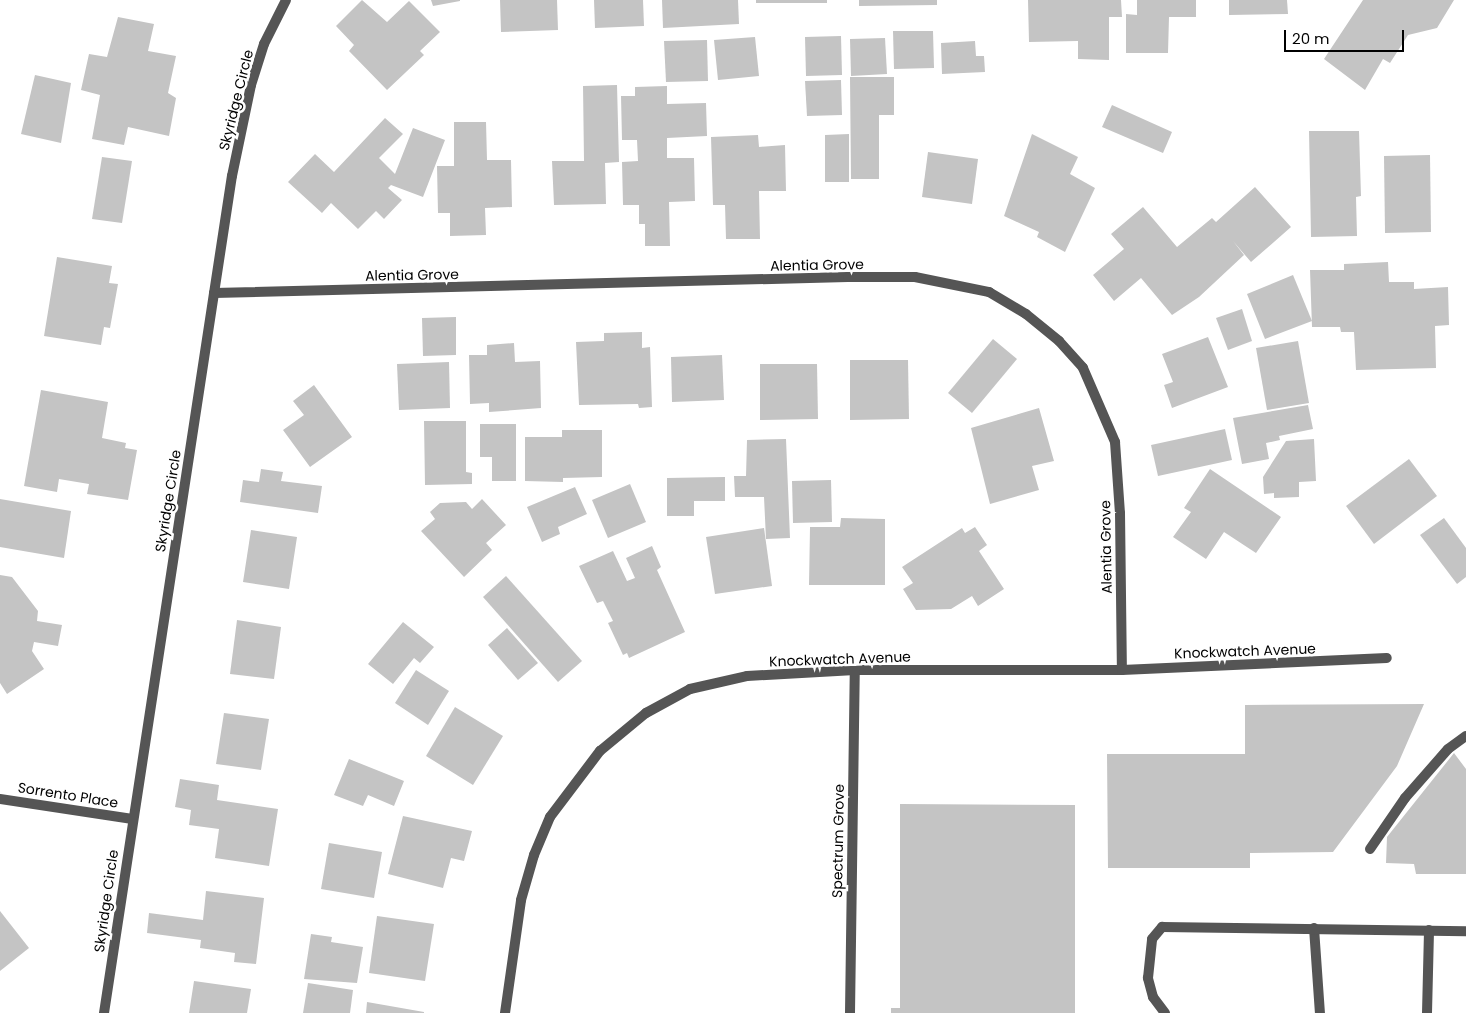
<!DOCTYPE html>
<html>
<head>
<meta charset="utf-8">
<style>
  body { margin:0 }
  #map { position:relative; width:1466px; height:1013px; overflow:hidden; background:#fff; font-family:Poppins,sans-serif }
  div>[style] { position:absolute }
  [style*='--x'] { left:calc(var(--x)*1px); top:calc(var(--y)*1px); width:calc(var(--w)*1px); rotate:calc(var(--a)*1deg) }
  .building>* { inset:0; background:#c4c4c4 }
  .service>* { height:10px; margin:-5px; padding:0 5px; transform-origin:5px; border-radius:5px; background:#555 }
  .minor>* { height:10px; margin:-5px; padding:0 5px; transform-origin:5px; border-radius:5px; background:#555 }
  span { translate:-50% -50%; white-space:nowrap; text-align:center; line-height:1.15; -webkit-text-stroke:5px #fff; paint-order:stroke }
  .street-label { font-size:14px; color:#000 }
  .scale { position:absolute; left:1284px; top:30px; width:120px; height:22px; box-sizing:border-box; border:2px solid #000; border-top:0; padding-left:6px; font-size:15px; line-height:18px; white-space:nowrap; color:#000; -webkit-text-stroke:4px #fff; paint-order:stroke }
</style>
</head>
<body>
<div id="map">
  <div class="building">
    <i style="clip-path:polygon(362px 0,387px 22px,409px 1px,440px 32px,420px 51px,424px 55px,387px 90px,349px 51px,354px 45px,336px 26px)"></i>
    <i style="clip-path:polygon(431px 0,460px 0,460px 1px,433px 6px)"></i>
    <i style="clip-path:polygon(500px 0,557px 0,558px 30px,501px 32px)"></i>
    <i style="clip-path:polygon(594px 0,643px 0,644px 26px,595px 28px)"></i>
    <i style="clip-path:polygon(662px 0,738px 0,739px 24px,663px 28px)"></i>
    <i style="clip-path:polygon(756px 0,827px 0,827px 3px,756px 3px)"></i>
    <i style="clip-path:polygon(859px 0,937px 0,937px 5px,859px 6px)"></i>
    <i style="clip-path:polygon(1028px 0,1121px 0,1122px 17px,1109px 17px,1109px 60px,1078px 59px,1078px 41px,1029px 42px)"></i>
    <i style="clip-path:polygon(1137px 0,1196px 0,1196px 17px,1169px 17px,1168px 53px,1126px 53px,1126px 14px,1137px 15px)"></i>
    <i style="clip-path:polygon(1229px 0,1287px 0,1288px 14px,1229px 15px)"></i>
    <i style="clip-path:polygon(1363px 0,1454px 0,1437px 28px,1408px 35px,1390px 63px,1383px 59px,1365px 90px,1324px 59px)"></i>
    <i style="clip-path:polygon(118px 17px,154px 24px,148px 51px,176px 56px,168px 93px,176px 98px,169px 136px,128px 127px,124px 145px,92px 139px,100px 95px,81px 90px,89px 54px,107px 57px)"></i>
    <i style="clip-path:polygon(893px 31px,933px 31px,934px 68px,894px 69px)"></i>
    <i style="clip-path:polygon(841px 36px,842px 75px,806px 76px,805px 37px)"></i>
    <i style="clip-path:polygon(755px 37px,759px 76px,718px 80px,714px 40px)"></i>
    <i style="clip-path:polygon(885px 38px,887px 74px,851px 76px,850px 39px)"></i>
    <i style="clip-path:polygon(707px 40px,708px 81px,666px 82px,664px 41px)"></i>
    <i style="clip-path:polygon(975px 41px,976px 56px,984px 56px,985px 72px,942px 74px,941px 43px)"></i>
    <i style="clip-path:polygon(35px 75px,71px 83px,61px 143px,21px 134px)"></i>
    <i style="clip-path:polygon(850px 77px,894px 77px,894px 115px,879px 115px,879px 179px,851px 179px)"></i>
    <i style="clip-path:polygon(841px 80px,842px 115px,807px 116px,805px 81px)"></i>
    <i style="clip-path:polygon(617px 85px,619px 162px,605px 163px,606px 204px,554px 205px,552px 161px,584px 161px,583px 86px)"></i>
    <i style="clip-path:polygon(667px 86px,667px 104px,706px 103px,707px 136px,667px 138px,667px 158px,694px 158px,695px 201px,669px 202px,670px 246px,645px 246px,645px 224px,639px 224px,639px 205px,623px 205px,622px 162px,638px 161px,637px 140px,622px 140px,621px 96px,635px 96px,635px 87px)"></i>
    <i style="clip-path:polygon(1112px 105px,1172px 132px,1163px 153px,1102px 127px)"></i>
    <i style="clip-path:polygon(385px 118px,403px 134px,379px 158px,395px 174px,413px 128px,445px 140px,423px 197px,391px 185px,388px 188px,402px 200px,384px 219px,376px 211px,358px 229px,331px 203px,322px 213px,288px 182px,315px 154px,334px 172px)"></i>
    <i style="clip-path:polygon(454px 122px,486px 122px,487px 160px,511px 160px,512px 207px,485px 208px,486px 235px,450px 236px,450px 213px,438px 213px,437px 166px,454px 166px)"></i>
    <i style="clip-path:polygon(1309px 131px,1359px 131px,1361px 196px,1356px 197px,1357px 236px,1311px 237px)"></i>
    <i style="clip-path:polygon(849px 134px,849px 182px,825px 182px,825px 135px)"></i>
    <i style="clip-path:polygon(1032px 134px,1078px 157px,1070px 174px,1095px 188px,1065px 252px,1037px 237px,1039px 232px,1004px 216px)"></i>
    <i style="clip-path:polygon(758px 135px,759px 147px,785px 145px,786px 191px,759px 191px,760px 239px,726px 239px,725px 205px,713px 205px,711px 137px)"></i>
    <i style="clip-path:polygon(928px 152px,978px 159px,972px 204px,922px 197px)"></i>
    <i style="clip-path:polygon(1430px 155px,1431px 232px,1385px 233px,1384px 156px)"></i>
    <i style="clip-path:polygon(102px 157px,132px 161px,122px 223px,92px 219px)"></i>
    <i style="clip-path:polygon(1255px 187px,1291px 227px,1251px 262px,1233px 241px,1244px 255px,1199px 297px,1172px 315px,1141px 278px,1114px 301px,1093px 275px,1124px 249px,1111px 234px,1143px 207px,1177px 247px,1212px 218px,1216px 222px)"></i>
    <i style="clip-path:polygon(57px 257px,112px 266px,109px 283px,118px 284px,110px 328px,104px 327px,101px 345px,44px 336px)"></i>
    <i style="clip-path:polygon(1388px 262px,1389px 282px,1414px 282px,1414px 289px,1448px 287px,1449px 325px,1435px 326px,1436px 368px,1356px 370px,1354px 332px,1341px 332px,1340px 327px,1312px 327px,1310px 270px,1344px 270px,1344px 264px)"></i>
    <i style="clip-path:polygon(1293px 275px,1312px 321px,1265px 339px,1247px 294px)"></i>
    <i style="clip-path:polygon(1242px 309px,1252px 341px,1228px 350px,1216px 318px)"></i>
    <i style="clip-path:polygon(456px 317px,456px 355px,423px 356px,422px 318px)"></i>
    <i style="clip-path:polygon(642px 332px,642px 348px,650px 347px,652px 407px,639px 408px,638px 404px,579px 405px,576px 342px,604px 341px,604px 333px)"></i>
    <i style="clip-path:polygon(1208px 337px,1228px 387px,1172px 408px,1164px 385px,1173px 382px,1162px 354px)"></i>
    <i style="clip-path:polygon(993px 339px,1017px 359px,972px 413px,948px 393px)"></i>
    <i style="clip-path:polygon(1298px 341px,1309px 403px,1267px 410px,1256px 348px)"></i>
    <i style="clip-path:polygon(514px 343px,515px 362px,540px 361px,541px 408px,489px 412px,489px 403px,470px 404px,469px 355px,487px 355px,487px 345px)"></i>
    <i style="clip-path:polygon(722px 355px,724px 400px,672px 402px,671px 357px)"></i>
    <i style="clip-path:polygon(850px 360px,908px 360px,909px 419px,850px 420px)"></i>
    <i style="clip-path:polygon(449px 362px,450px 408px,399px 410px,397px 364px)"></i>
    <i style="clip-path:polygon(760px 364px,817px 364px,818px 419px,760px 420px)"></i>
    <i style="clip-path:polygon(314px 385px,352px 437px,310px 467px,283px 430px,304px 415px,293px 401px)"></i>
    <i style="clip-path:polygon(41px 390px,108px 402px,102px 438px,126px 443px,125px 448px,137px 450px,128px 500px,87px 494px,89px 484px,59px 479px,57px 492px,24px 486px)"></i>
    <i style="clip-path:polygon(1308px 405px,1313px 429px,1279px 436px,1280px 440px,1266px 443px,1269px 459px,1242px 464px,1233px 418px)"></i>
    <i style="clip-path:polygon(1039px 408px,1054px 461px,1032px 466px,1039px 490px,990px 504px,971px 428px)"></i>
    <i style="clip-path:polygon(424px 421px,466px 421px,466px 472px,472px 473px,472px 484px,425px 485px)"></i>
    <i style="clip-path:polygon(480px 424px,516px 424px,516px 481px,492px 481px,492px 457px,480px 457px)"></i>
    <i style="clip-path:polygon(1225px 429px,1232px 460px,1158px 476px,1151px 445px)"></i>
    <i style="clip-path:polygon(562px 430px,602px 430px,602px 477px,563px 478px,563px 482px,525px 481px,525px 437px,562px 437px)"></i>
    <i style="clip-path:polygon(786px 439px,790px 538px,766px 539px,764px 497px,735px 497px,734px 476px,746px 476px,747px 440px)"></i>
    <i style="clip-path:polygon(1314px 439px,1316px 481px,1299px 482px,1299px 497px,1274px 498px,1274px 493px,1264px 494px,1263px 477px,1286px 441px)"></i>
    <i style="clip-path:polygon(1409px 459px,1437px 496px,1374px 544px,1346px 506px)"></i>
    <i style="clip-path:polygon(261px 469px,283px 472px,281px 481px,322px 486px,318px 513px,240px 502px,243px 480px,259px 482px)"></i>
    <i style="clip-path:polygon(1210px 469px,1281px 517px,1256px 553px,1224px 532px,1206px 559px,1173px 537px,1191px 512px,1184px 508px)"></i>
    <i style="clip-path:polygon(725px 477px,725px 501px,694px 501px,694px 516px,667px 516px,667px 478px)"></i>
    <i style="clip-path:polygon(831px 480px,832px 522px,793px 523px,792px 481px)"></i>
    <i style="clip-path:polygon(630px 484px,646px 522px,608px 538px,592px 500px)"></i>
    <i style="clip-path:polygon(575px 487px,587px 514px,558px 527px,560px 534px,542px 542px,527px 507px)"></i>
    <i style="clip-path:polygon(0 499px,71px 511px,64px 558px,0 547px)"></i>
    <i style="clip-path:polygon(482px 499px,506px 525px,486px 543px,492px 550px,464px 577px,421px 531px,435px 519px,430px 512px,440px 503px,466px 502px,472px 509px)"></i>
    <i style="clip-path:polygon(841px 518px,885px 519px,885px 585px,809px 585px,810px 527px,840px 527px)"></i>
    <i style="clip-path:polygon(1444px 518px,1466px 548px,1466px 577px,1457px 584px,1420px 535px)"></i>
    <i style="clip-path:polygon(975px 527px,987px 545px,979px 551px,1004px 589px,978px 606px,972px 596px,951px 609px,916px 610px,903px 589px,913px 583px,902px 567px,962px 528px,965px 533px)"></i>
    <i style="clip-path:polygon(764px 528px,772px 586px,715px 594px,706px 537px)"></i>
    <i style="clip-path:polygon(251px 530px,297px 537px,289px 589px,243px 582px)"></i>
    <i style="clip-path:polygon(652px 546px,661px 567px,657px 570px,685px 632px,629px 658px,627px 653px,623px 655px,608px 623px,613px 621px,603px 601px,597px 603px,579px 566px,613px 551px,627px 581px,635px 578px,626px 558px)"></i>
    <i style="clip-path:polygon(0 575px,12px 577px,38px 611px,37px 621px,62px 625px,58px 646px,34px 642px,32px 651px,44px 669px,7px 694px,0 683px)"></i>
    <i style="clip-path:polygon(506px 576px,582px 661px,558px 682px,483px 597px)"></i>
    <i style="clip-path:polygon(237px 620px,281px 627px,274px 679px,230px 674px)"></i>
    <i style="clip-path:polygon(403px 622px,434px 647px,420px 663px,414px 658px,393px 684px,368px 664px)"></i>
    <i style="clip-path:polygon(507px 628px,538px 663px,518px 680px,488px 645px)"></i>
    <i style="clip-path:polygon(416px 670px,449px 691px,428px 725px,395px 703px)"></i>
    <i style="clip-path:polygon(1424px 704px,1397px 766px,1333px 852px,1250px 853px,1250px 868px,1108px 868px,1107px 754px,1245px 754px,1245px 705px)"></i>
    <i style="clip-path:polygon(455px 707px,503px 736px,473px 785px,426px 756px)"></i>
    <i style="clip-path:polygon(224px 713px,269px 719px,261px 770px,216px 764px)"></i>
    <i style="clip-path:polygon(1454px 753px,1466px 769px,1466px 874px,1416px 874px,1414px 864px,1386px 863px,1387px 837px)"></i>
    <i style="clip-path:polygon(349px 759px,404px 781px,394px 806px,368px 795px,363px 806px,334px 795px)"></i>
    <i style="clip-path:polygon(180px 779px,219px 785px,217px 800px,278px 809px,269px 866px,215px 858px,219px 829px,189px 825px,191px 810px,175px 807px)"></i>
    <i style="clip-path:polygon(900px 804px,1075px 805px,1075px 1013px,891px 1013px,891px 1008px,900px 1008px)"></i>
    <i style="clip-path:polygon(403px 816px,472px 831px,464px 861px,451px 858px,443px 888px,388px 874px)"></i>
    <i style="clip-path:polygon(329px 843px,382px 852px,374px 898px,321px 889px)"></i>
    <i style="clip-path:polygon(206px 891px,264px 898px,256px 964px,234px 962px,235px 953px,200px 948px,201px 940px,147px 933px,149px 913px,203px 920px)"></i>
    <i style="clip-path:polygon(0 911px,29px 948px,0 971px)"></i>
    <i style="clip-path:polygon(377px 916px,434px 924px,425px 981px,369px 973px)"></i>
    <i style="clip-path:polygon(311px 934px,332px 937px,331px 942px,363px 947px,357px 983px,304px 979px)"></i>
    <i style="clip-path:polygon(194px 981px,251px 989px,247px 1013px,189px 1013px)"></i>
    <i style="clip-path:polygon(308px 983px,353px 990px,350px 1013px,303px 1013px)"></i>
    <i style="clip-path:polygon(367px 1002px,424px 1012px,424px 1013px,366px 1013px)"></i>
  </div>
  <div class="service">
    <i style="--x:1370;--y:849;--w:62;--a:-55.5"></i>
    <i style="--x:1405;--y:798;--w:65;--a:-48.7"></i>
    <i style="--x:1448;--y:749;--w:22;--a:-36"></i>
    <i style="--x:1314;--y:928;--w:85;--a:86"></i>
    <i style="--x:1165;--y:1013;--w:20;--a:-127"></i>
    <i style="--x:1153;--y:997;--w:20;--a:-105"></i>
    <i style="--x:1148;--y:978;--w:39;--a:-84"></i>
    <i style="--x:1152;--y:939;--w:16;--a:-50"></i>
    <i style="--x:1162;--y:927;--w:304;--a:0.8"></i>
    <i style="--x:1427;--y:1013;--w:83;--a:-88.6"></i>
  </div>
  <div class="minor">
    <i style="--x:214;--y:293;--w:634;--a:-1.45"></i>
    <i style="--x:848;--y:277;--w:67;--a:0"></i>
    <i style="--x:915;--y:277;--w:76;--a:11.5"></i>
    <i style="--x:989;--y:292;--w:43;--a:30.7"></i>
    <i style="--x:1026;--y:314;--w:43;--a:39.3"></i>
    <i style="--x:1059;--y:341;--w:36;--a:48"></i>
    <i style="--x:1083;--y:368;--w:81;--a:66.6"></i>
    <i style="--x:1115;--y:442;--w:71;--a:86"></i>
    <i style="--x:1120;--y:513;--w:157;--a:89.3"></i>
    <i style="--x:0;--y:799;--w:134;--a:8.6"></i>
    <i style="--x:104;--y:1013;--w:847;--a:-81.31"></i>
    <i style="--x:232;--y:176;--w:93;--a:-78.2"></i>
    <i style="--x:251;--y:85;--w:43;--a:-72.4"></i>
    <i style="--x:264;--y:44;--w:49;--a:-63.4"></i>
    <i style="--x:505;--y:1013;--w:114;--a:-81.9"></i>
    <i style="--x:521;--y:900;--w:47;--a:-73.9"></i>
    <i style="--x:534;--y:855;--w:41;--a:-67.2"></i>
    <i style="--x:550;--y:817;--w:83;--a:-52.9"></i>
    <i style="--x:600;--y:751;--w:60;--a:-39.6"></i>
    <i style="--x:646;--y:713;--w:50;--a:-28.6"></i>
    <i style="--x:690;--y:689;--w:58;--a:-12.8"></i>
    <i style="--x:747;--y:676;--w:108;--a:-3.2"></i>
    <i style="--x:855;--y:670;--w:267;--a:0"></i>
    <i style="--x:1122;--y:670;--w:265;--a:-2.6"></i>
    <i style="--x:850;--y:1013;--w:343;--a:-89.2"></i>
  </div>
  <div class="street-label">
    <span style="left:236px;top:100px;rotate:-76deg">Skyridge Circle</span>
    <span style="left:817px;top:265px;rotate:-1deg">Alentia Grove</span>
    <span style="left:412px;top:275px;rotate:-1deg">Alentia Grove</span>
    <span style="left:168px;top:501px;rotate:-81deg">Skyridge Circle</span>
    <span style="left:1106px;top:547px;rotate:-91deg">Alentia Grove</span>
    <span style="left:1245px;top:651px;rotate:-2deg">Knockwatch Avenue</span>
    <span style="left:840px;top:659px;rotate:-2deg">Knockwatch Avenue</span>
    <span style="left:68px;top:795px;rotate:9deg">Sorrento Place</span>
    <span style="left:838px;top:841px;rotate:-89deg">Spectrum Grove</span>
    <span style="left:106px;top:901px;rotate:-82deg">Skyridge Circle</span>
  </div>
  <div class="scale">20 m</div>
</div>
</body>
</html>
